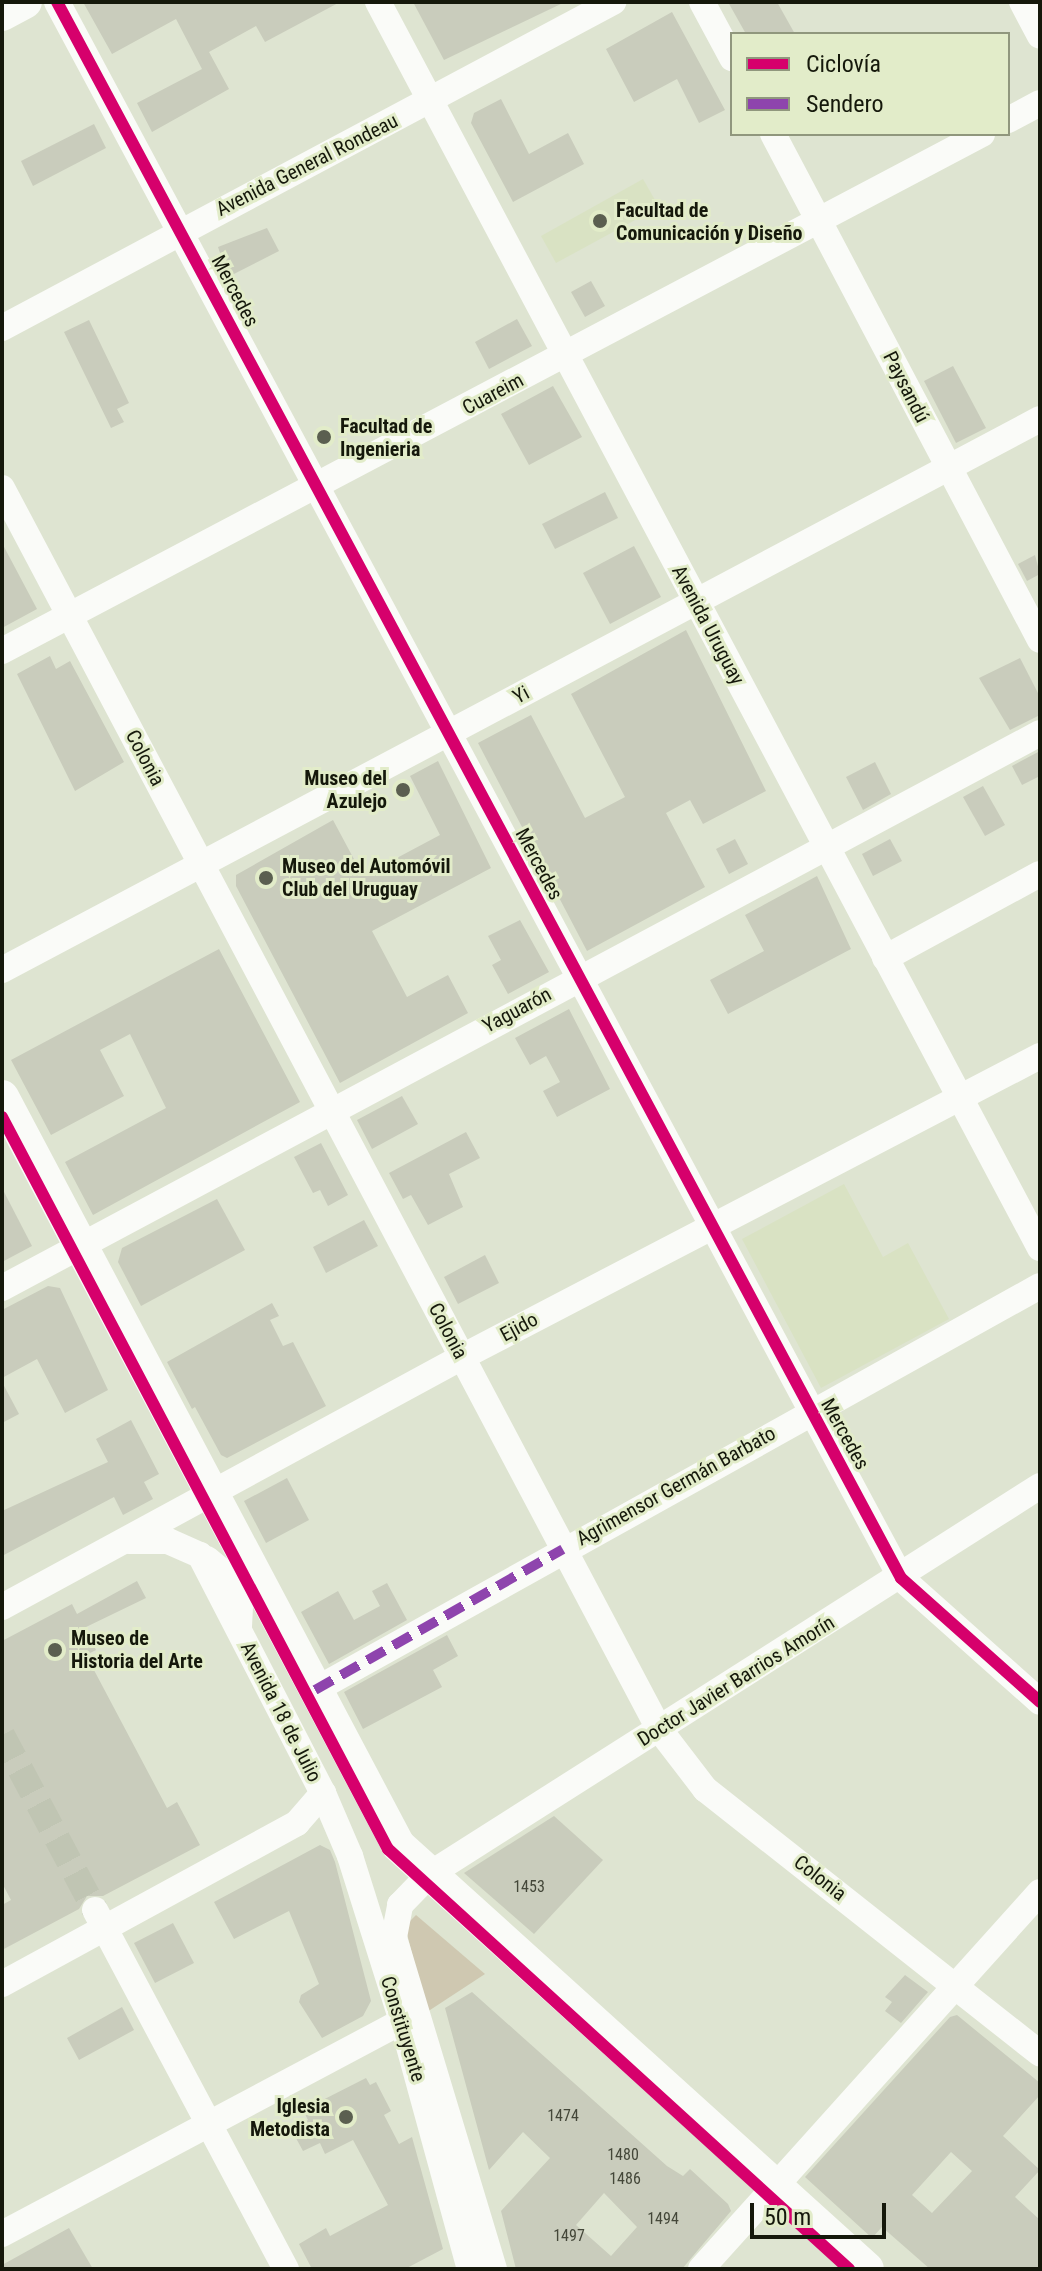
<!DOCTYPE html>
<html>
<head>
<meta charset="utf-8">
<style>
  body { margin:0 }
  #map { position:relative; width:1042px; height:2271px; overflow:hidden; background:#dee4d1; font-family:"Roboto Condensed",sans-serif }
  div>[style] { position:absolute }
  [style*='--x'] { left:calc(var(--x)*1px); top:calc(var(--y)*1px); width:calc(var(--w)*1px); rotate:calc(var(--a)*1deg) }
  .built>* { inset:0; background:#d9e2c3 }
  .green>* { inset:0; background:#cfc8b1 }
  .building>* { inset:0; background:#c9ccbc }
  .minor-tunnel>* { height:26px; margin-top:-13px; transform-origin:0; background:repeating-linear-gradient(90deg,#c0c5b3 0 26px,transparent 0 39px) }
  .minor>* { height:26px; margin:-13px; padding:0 13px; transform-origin:13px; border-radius:13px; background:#fafbf8 }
  .major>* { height:34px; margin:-17px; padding:0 17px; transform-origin:17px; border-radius:17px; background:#fafbf8 }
  .quiet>* { height:10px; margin-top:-5px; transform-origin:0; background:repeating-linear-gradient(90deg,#8e44ad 0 20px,transparent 0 30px) }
  .cycleway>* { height:12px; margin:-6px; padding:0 6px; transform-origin:6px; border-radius:6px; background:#d6006c }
  .dots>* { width:22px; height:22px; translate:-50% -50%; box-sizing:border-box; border:4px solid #e2ecc9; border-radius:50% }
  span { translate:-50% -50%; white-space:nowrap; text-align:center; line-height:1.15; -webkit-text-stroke:6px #e2ecc9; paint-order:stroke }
  .number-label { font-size:16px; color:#444739 }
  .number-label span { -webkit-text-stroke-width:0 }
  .street-label { font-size:20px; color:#15180b }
  .poi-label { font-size:20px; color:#15180b; font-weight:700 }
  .left { translate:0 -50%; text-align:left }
  .right { translate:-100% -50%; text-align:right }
  .frame { position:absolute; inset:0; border:4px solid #15180b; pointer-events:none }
  .legend { position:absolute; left:730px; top:32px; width:280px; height:104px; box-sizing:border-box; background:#e2ecc9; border:2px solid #90977d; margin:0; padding:10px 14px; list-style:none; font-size:24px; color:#15180b }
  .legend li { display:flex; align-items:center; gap:16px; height:40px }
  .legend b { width:40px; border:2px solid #90977d }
  .scale { position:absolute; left:750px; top:2203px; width:136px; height:36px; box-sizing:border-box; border:4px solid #15180b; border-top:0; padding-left:10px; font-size:24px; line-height:28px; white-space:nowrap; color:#15180b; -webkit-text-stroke:6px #e2ecc9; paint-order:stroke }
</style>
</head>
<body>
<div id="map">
  <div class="built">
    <i style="clip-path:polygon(643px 179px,659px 207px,556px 263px,541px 236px)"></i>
    <i style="clip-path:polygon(844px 1184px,883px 1257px,908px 1243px,949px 1319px,821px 1388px,742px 1239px)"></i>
  </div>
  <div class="green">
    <i style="clip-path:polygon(416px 1915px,485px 1974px,427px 2012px,405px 1926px)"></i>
  </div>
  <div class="building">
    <i style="clip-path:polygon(83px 2px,340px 2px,265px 42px,256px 26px,209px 52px,229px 89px,152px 132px,137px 103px,202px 69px,176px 19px,112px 54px)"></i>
    <i style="clip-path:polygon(413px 2px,565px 2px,444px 60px)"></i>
    <i style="clip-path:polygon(728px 2px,777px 2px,795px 34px,746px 34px)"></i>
    <i style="clip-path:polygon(672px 12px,725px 110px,699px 123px,677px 79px,634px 102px,606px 49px)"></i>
    <i style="clip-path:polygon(501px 99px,529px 154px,568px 133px,584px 164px,513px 202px,471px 123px,474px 113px)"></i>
    <i style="clip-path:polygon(94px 124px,106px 148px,33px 186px,21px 161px)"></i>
    <i style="clip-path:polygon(267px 228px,279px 251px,228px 277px,218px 247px)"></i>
    <i style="clip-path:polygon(591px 281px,605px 306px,585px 317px,571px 292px)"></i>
    <i style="clip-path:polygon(517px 319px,532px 346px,489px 369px,475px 342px)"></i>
    <i style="clip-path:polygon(89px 320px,129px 403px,117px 409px,124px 422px,111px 428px,64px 332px)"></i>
    <i style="clip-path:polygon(953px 366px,986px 428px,956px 443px,924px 381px)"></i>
    <i style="clip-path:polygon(553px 386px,582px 437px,529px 465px,501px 414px)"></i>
    <i style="clip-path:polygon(605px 492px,618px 518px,555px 549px,542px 524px)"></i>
    <i style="clip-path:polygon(2px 543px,37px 609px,2px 628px)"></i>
    <i style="clip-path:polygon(634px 546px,661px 597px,610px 624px,583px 573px)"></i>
    <i style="clip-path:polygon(1035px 555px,1040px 574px,1027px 581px,1018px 564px)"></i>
    <i style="clip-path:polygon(686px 630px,766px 791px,703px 824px,690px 800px,666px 813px,705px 887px,587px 951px,478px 743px,531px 715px,585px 818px,625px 797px,571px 694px)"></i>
    <i style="clip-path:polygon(50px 656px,56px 669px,70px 661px,124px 762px,75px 791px,17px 674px)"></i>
    <i style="clip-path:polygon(1020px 658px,1040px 697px,1040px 715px,1010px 730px,979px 678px)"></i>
    <i style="clip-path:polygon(1040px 751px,1040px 776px,1022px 785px,1012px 766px)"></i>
    <i style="clip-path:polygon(438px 761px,491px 868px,372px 931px,407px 997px,448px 975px,468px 1013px,340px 1083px,236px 886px,236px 875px,333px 820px,363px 876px,440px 835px,410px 776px)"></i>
    <i style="clip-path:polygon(875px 762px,891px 794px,863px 810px,846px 777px)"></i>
    <i style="clip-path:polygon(983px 786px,1005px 825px,985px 836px,963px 797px)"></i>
    <i style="clip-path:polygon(735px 839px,748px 864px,729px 874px,716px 849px)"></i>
    <i style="clip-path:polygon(890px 839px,902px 861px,873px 876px,862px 854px)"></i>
    <i style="clip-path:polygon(817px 876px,851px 949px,728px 1014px,710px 980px,764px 951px,745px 915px)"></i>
    <i style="clip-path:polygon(520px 920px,549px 972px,508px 994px,492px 965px,501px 960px,488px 936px)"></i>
    <i style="clip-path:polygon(219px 949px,300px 1102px,93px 1215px,65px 1162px,166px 1108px,130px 1034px,100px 1050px,124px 1096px,51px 1135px,11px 1060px)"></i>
    <i style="clip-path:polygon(569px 1009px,610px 1089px,557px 1117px,543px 1091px,560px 1082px,546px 1056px,530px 1065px,515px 1038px)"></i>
    <i style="clip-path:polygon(402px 1096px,418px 1124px,372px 1149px,357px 1120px)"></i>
    <i style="clip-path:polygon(466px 1132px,480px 1158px,449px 1174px,463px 1207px,428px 1225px,411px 1195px,403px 1199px,389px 1173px)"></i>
    <i style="clip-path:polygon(321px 1143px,348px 1195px,328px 1206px,320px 1190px,313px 1193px,294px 1157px)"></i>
    <i style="clip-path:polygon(2px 1188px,32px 1246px,2px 1262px)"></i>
    <i style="clip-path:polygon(217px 1199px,245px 1250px,141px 1306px,118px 1262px,122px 1248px)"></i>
    <i style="clip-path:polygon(364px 1220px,378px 1246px,326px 1273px,313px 1247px)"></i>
    <i style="clip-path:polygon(485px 1255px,499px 1283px,458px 1304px,444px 1277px)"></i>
    <i style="clip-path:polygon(48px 1286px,60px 1288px,108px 1390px,65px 1413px,37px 1359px,2px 1378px,2px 1310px)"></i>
    <i style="clip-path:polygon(272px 1303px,279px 1316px,270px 1320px,283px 1346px,293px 1342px,326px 1406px,227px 1458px,221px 1455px,195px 1407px,192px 1409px,167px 1362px)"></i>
    <i style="clip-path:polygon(2px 1382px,19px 1414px,2px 1423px)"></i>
    <i style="clip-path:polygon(131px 1420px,159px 1474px,144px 1482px,153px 1499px,123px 1515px,114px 1497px,2px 1556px,2px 1511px,108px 1462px,96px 1439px)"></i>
    <i style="clip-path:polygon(287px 1478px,309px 1520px,266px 1543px,244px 1501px)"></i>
    <i style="clip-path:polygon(137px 1581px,146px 1598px,84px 1628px,96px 1650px,86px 1655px,167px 1808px,177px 1802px,200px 1845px,103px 1896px,87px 1896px,79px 1909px,2px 1950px,2px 1905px,11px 1900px,2px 1883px,2px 1641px,72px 1604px,77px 1614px)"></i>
    <i style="clip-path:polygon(387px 1583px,407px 1620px,329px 1664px,301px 1612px,338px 1591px,354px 1620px,380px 1606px,372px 1591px)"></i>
    <i style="clip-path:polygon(447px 1635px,458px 1656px,433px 1670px,442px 1687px,363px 1729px,344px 1692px)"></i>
    <i style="clip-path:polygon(554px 1816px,603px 1860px,534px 1934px,464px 1873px)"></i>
    <i style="clip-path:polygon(320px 1845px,330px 1850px,335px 1862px,371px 2001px,363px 2016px,322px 2038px,299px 2002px,301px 1995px,319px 1984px,289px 1911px,234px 1939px,214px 1902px)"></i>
    <i style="clip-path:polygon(173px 1923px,194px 1963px,155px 1983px,134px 1943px)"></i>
    <i style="clip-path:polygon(905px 1975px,928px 1992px,901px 2023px,885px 2011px,892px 2002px,885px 1997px)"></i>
    <i style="clip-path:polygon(evenodd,472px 1992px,667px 2166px,683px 2176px,690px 2169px,728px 2204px,731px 2211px,682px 2269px,516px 2269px,501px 2211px,550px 2158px,523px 2132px,489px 2170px,445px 2008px,472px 1992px,604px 2193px,637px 2227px,611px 2256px,576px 2225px,604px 2193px)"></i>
    <i style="clip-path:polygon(122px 2007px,134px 2030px,79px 2060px,67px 2038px)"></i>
    <i style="clip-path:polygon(evenodd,957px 2015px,1040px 2083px,1040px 2095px,1003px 2136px,1040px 2170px,1015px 2197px,1040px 2220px,1040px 2269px,930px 2269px,882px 2227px,872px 2238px,805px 2177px,950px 2017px,957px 2015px,951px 2152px,972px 2171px,932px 2213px,912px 2195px,951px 2152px)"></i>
    <i style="clip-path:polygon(366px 2078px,370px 2085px,376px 2082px,391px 2111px,384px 2115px,399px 2144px,412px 2137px,443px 2249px,405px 2269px,312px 2269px,299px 2244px,326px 2228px,330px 2236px,388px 2205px,353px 2140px,325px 2154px,320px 2143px,303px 2151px,291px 2129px,308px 2120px,303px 2110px)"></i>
    <i style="clip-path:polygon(69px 2228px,93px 2269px,2px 2269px,2px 2265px)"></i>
  </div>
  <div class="minor-tunnel">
    <i style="--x:2;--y:1735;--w:198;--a:62"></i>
  </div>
  <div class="minor">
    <i style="--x:57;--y:2;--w:1788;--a:61.83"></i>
    <i style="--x:901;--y:1578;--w:186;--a:41.7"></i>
    <i style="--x:378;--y:2;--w:1411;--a:62.02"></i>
    <i style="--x:702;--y:2;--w:64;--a:61.8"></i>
    <i style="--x:1022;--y:2;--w:38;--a:62"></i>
    <i style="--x:1008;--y:120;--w:36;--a:-28"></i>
    <i style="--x:773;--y:134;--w:572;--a:62.18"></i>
    <i style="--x:2;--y:328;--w:693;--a:-28.08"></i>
    <i style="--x:2;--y:488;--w:1404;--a:62.1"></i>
    <i style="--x:659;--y:1729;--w:76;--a:52.5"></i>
    <i style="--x:705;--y:1789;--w:427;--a:38.3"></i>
    <i style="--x:2;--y:651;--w:1108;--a:-27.81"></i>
    <i style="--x:885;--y:958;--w:176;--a:-28.5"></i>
    <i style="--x:2;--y:970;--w:1175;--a:-27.96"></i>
    <i style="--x:2;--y:1288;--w:1177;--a:-28.13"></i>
    <i style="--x:129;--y:1541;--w:39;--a:0"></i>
    <i style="--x:168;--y:1541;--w:35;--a:24"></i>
    <i style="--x:200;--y:1555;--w:268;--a:62.7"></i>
    <i style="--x:323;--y:1793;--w:69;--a:66.8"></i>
    <i style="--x:350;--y:1856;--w:173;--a:72.5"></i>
    <i style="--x:402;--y:2021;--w:257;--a:74.7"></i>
    <i style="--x:207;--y:1559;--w:44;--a:39.5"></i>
    <i style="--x:241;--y:1587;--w:40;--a:92.9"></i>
    <i style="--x:2;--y:1607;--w:524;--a:-28.52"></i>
    <i style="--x:462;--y:1357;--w:652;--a:-27.51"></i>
    <i style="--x:315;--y:1690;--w:830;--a:-29.13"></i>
    <i style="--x:95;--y:1910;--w:407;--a:62"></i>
    <i style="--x:2;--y:1984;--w:336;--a:-28.6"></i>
    <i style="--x:297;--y:1823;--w:40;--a:-49"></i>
    <i style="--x:2;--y:2234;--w:468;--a:-28"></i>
    <i style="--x:494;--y:2269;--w:347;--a:-106.8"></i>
    <i style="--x:394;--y:1937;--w:33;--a:-79"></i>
    <i style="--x:400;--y:1905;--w:43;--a:-45.9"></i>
    <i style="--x:430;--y:1874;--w:723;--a:-32.46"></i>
    <i style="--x:701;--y:2269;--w:507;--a:-48.04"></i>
  </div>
  <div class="major">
    <i style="--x:2;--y:14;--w:26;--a:-28"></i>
    <i style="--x:2;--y:1097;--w:846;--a:62.1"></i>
    <i style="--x:398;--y:1845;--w:632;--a:42.12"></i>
  </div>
  <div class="quiet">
    <i style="--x:315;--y:1690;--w:285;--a:-29.6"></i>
  </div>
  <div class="cycleway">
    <i style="--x:57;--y:2;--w:1788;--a:61.83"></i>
    <i style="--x:901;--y:1578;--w:186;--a:41.7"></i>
    <i style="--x:2;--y:1117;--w:828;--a:62.2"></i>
    <i style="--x:388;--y:1849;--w:624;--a:42.34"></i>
  </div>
  <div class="dots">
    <i style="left:600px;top:221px;background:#5b5f50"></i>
    <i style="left:324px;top:437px;background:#5b5f50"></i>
    <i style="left:403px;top:790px;background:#5b5f50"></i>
    <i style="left:266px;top:878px;background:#5b5f50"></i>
    <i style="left:55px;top:1650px;background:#5b5f50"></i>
    <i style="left:346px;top:2117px;background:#5b5f50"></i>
  </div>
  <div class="number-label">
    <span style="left:529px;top:1887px">1453</span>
    <span style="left:563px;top:2116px">1474</span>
    <span style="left:623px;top:2155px">1480</span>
    <span style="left:625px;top:2179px">1486</span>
    <span style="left:663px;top:2219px">1494</span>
    <span style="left:569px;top:2236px">1497</span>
  </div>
  <div class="street-label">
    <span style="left:307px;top:165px;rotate:-27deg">Avenida General Rondeau</span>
    <span style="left:235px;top:291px;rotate:62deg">Mercedes</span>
    <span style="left:906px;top:387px;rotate:63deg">Paysandú</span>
    <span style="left:493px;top:394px;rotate:-28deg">Cuareim</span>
    <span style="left:708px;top:625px;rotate:62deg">Avenida Uruguay</span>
    <span style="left:521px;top:695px;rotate:-28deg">Yi</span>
    <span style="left:145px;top:758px;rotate:62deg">Colonia</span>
    <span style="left:539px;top:864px;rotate:62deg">Mercedes</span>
    <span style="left:517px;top:1010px;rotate:-28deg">Yaguarón</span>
    <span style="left:519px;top:1327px;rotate:-28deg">Ejido</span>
    <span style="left:448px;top:1331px;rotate:62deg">Colonia</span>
    <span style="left:845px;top:1434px;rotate:61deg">Mercedes</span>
    <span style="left:676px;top:1486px;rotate:-29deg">Agrimensor Germán Barbato</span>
    <span style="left:736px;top:1681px;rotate:-32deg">Doctor Javier Barrios Amorín</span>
    <span style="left:281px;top:1712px;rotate:63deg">Avenida 18 de Julio</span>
    <span style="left:820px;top:1878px;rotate:38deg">Colonia</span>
    <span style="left:403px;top:2029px;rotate:73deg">Constituyente</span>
  </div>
  <div class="poi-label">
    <span class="left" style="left:616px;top:222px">Facultad de<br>Comunicación y Diseño</span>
    <span class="left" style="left:340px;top:438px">Facultad de<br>Ingenieria</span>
    <span class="right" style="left:387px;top:790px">Museo del<br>Azulejo</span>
    <span class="left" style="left:282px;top:878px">Museo del Automóvil<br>Club del Uruguay</span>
    <span class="left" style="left:71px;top:1650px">Museo de<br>Historia del Arte</span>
    <span class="right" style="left:330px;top:2118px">Iglesia<br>Metodista</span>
  </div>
  <div class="frame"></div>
  <ul class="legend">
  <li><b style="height:10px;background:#d6006c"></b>Ciclovía</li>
  <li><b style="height:10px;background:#8e44ad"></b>Sendero</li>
  </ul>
  <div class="scale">50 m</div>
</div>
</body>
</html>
